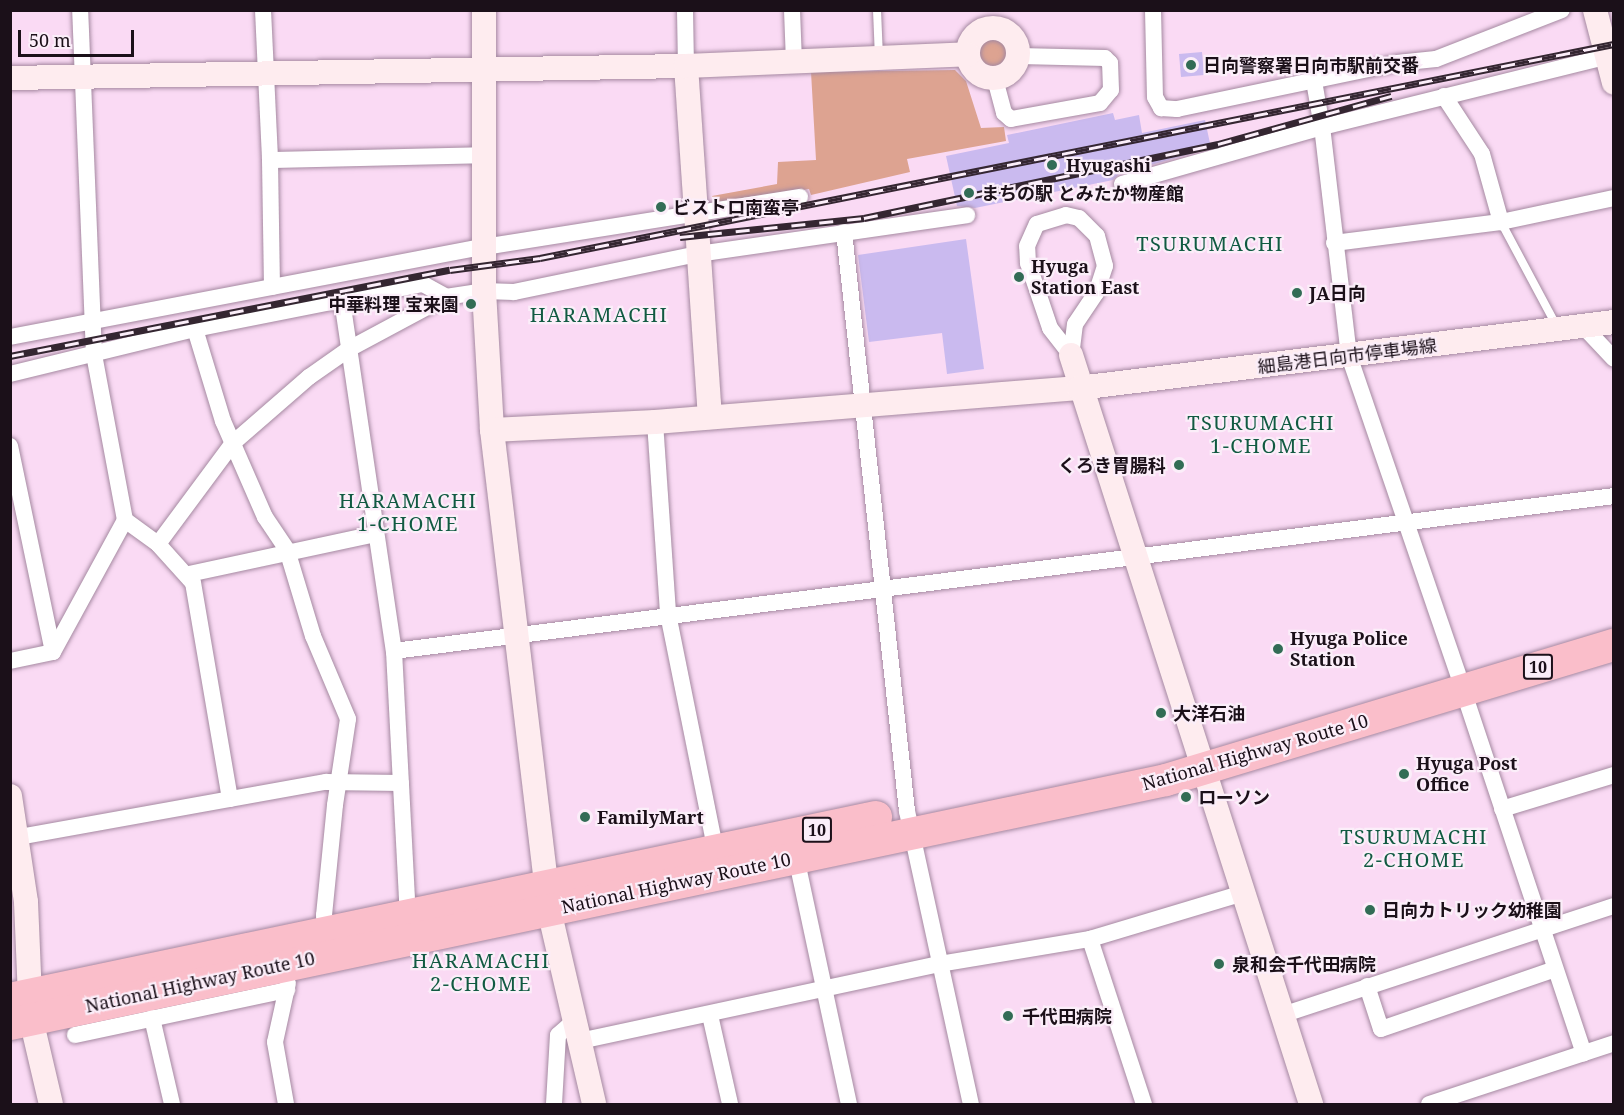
<!DOCTYPE html>
<html>
<head>
<meta charset="utf-8">
<style>
  body { margin:0 }
  #map { position:relative; width:1624px; height:1115px; overflow:hidden; background:#fadaf4; font-family:"Noto Serif","Noto Sans JP",serif }
  div>[style] { position:absolute }
  [style*='--x'] { left:calc(var(--x)*1px); top:calc(var(--y)*1px); width:calc(var(--w)*1px); rotate:calc(var(--a)*1deg) }
  .green>* { inset:0; background:#dda391 }
  .round { border-radius:50% }
  .building>* { inset:0; background:#cabaef }
  .roads { filter:drop-shadow(0 0 2px #a589a1) drop-shadow(0 0 2px #a589a1) }
  .lane>* { height:8px; margin:-4px; padding:0 4px; transform-origin:4px; border-radius:4px; background:#fff }
  .street>* { height:16px; margin:-8px; padding:0 8px; transform-origin:8px; border-radius:8px; background:#fff }
  .secondary>* { height:24px; margin:-12px; padding:0 12px; transform-origin:12px; border-radius:12px; background:#feecef }
  .secondary>.ring { margin:-12px; padding:0; box-sizing:content-box; background:none; border:24px solid #feecef; border-radius:50% }
  .highway>* { height:32px; margin:-16px; padding:0 16px; transform-origin:16px; border-radius:16px; background:#fabeca }
  .rail>* { height:7px; margin-top:-3.5px; transform-origin:0; background:repeating-linear-gradient(90deg,#fbeef9 0 14px,#342631 0 28px); box-sizing:border-box; border-block:2px solid #342631 }
  .dots>* { width:16px; height:16px; translate:-50% -50%; box-sizing:border-box; border:3px solid #fbeef9; border-radius:50% }
  span { translate:-50% -50%; white-space:nowrap; text-align:center; line-height:1.15; -webkit-text-stroke:4.5px #fbeef9; paint-order:stroke }
  .shield-label span { padding:2px 4px; background:#fbeef9; border:2px solid; border-radius:4px; -webkit-text-stroke-width:0 }
  .shield-label { font-size:16px; color:#1b1019; font-weight:700 }
  .poi-label { font-size:18px; color:#1b1019; font-weight:700 }
  .left { translate:0 -50%; text-align:left }
  .right { translate:-100% -50%; text-align:right }
  .street-label { font-size:18px; color:#1b1019 }
  .neighbourhood-label { font-size:20px; color:#115a42; letter-spacing:1.5px }
  .frame { position:absolute; inset:0; border:12px solid #1b1019; pointer-events:none }
  .scale { position:absolute; left:18px; top:30px; width:116px; height:27px; box-sizing:border-box; border:3px solid #1b1019; border-top:0; padding-left:8px; font-size:18px; line-height:21px; white-space:nowrap; color:#1b1019; -webkit-text-stroke:4px #fbeef9; paint-order:stroke }
</style>
</head>
<body>
<div id="map">
  <div class="green">
    <i class="round" style="left:979px;top:39px;width:30px;height:30px"></i>
    <i style="clip-path:polygon(955px 70px,966px 81px,981px 128px,1004px 127px,1006px 141px,907px 159px,910px 172px,811px 195px,809px 189px,714px 203px,712px 196px,777px 184px,778px 162px,816px 160px,811px 72px)"></i>
  </div>
  <div class="building">
    <i style="clip-path:polygon(1202px 52px,1204px 75px,1181px 77px,1179px 54px)"></i>
    <i style="clip-path:polygon(1113px 113px,1115px 120px,1139px 115px,1142px 133px,1205px 120px,1211px 148px,1119px 174px,1113px 180px,975px 208px,957px 206px,946px 156px,1009px 143px,1007px 135px)"></i>
    <i style="clip-path:polygon(966px 239px,984px 369px,947px 374px,942px 333px,869px 342px,858px 255px)"></i>
  </div>
  <div class="roads">
    <div class="lane">
      <i style="--x:877;--y:10;--w:47;--a:87.6"></i>
      <i style="--x:1501;--y:222;--w:119;--a:61.9"></i>
    </div>
    <div class="street">
      <i style="--x:263;--y:10;--w:150;--a:87.3"></i>
      <i style="--x:270;--y:160;--w:214;--a:-1.3"></i>
      <i style="--x:685;--y:10;--w:56;--a:89"></i>
      <i style="--x:792;--y:10;--w:51;--a:87.8"></i>
      <i style="--x:1153;--y:10;--w:87;--a:88.7"></i>
      <i style="--x:1155;--y:97;--w:13;--a:61"></i>
      <i style="--x:1161;--y:108;--w:16;--a:4"></i>
      <i style="--x:1177;--y:109;--w:225;--a:-11.8"></i>
      <i style="--x:1397;--y:63;--w:39;--a:-6"></i>
      <i style="--x:1436;--y:59;--w:135;--a:-21.3"></i>
      <i style="--x:995;--y:79;--w:35;--a:75"></i>
      <i style="--x:1004;--y:113;--w:9;--a:41"></i>
      <i style="--x:1011;--y:119;--w:90;--a:-10.2"></i>
      <i style="--x:1100;--y:103;--w:17;--a:-50"></i>
      <i style="--x:1111;--y:90;--w:27;--a:-92"></i>
      <i style="--x:1110;--y:63;--w:7;--a:-135"></i>
      <i style="--x:1105;--y:58;--w:86;--a:-178.7"></i>
      <i style="--x:1444;--y:96;--w:69;--a:56.8"></i>
      <i style="--x:1482;--y:154;--w:71;--a:74.4"></i>
      <i style="--x:270;--y:160;--w:127;--a:89.1"></i>
      <i style="--x:1122;--y:184;--w:208;--a:-15.9"></i>
      <i style="--x:1322;--y:127;--w:47;--a:-99.9"></i>
      <i style="--x:1066;--y:215;--w:13;--a:13"></i>
      <i style="--x:1079;--y:218;--w:25;--a:45"></i>
      <i style="--x:1097;--y:236;--w:31;--a:75"></i>
      <i style="--x:1105;--y:266;--w:28;--a:108"></i>
      <i style="--x:1096;--y:293;--w:37;--a:124"></i>
      <i style="--x:1075;--y:324;--w:31;--a:97"></i>
      <i style="--x:1071;--y:355;--w:34;--a:-128"></i>
      <i style="--x:1050;--y:328;--w:69;--a:-108.7"></i>
      <i style="--x:1028;--y:263;--w:17;--a:-93"></i>
      <i style="--x:1027;--y:246;--w:24;--a:-66"></i>
      <i style="--x:1037;--y:224;--w:30;--a:-17"></i>
      <i style="--x:844;--y:232;--w:582;--a:83.79"></i>
      <i style="--x:907;--y:811;--w:300;--a:77.7"></i>
      <i style="--x:1334;--y:243;--w:168;--a:-7.2"></i>
      <i style="--x:1501;--y:222;--w:116;--a:-12"></i>
      <i style="--x:342;--y:300;--w:355;--a:81.6"></i>
      <i style="--x:394;--y:651;--w:263;--a:87"></i>
      <i style="--x:1583;--y:326;--w:45;--a:46.8"></i>
      <i style="--x:195;--y:329;--w:232;--a:-11.2"></i>
      <i style="--x:423;--y:284;--w:26;--a:29"></i>
      <i style="--x:10;--y:337;--w:482;--a:-10.8"></i>
      <i style="--x:484;--y:247;--w:320;--a:-9"></i>
      <i style="--x:10;--y:374;--w:190;--a:-13.7"></i>
      <i style="--x:195;--y:329;--w:96;--a:73.1"></i>
      <i style="--x:223;--y:421;--w:105;--a:66.4"></i>
      <i style="--x:265;--y:517;--w:40;--a:56"></i>
      <i style="--x:287;--y:550;--w:90;--a:73.2"></i>
      <i style="--x:313;--y:636;--w:90;--a:67.1"></i>
      <i style="--x:348;--y:719;--w:87;--a:98.6"></i>
      <i style="--x:335;--y:805;--w:111;--a:95.7"></i>
      <i style="--x:324;--y:915;--w:15;--a:82"></i>
      <i style="--x:655;--y:422;--w:192;--a:86.1"></i>
      <i style="--x:668;--y:614;--w:242;--a:78.6"></i>
      <i style="--x:10;--y:446;--w:210;--a:78.2"></i>
      <i style="--x:125;--y:520;--w:41;--a:36"></i>
      <i style="--x:189;--y:574;--w:190;--a:-12.1"></i>
      <i style="--x:394;--y:651;--w:1230;--a:-7.24"></i>
      <i style="--x:10;--y:661;--w:44;--a:-11.8"></i>
      <i style="--x:53;--y:652;--w:150;--a:-61.4"></i>
      <i style="--x:125;--y:520;--w:168;--a:-100.6"></i>
      <i style="--x:94;--y:355;--w:345;--a:-92.3"></i>
      <i style="--x:1458;--y:674;--w:336;--a:-108.9"></i>
      <i style="--x:1349;--y:356;--w:231;--a:-96.7"></i>
      <i style="--x:1322;--y:127;--w:301;--a:-13.9"></i>
      <i style="--x:1463;--y:690;--w:383;--a:71.6"></i>
      <i style="--x:230;--y:799;--w:219;--a:-99.7"></i>
      <i style="--x:193;--y:583;--w:52;--a:-131.9"></i>
      <i style="--x:158;--y:544;--w:126;--a:-53.4"></i>
      <i style="--x:233;--y:443;--w:101;--a:-41"></i>
      <i style="--x:309;--y:377;--w:49;--a:-35"></i>
      <i style="--x:349;--y:349;--w:110;--a:-28.2"></i>
      <i style="--x:446;--y:297;--w:38;--a:-9"></i>
      <i style="--x:484;--y:291;--w:30;--a:2"></i>
      <i style="--x:514;--y:292;--w:188;--a:-11.7"></i>
      <i style="--x:698;--y:254;--w:272;--a:-8.2"></i>
      <i style="--x:1502;--y:809;--w:117;--a:-16.9"></i>
      <i style="--x:19;--y:837;--w:312;--a:-10.2"></i>
      <i style="--x:326;--y:782;--w:75;--a:0.8"></i>
      <i style="--x:796;--y:857;--w:253;--a:77.9"></i>
      <i style="--x:1090;--y:939;--w:174;--a:71.9"></i>
      <i style="--x:1367;--y:986;--w:45;--a:72"></i>
      <i style="--x:1381;--y:1029;--w:184;--a:-19"></i>
      <i style="--x:710;--y:1015;--w:91;--a:77.3"></i>
      <i style="--x:1282;--y:1015;--w:349;--a:-18.2"></i>
      <i style="--x:152;--y:1018;--w:88;--a:76.9"></i>
      <i style="--x:75;--y:1035;--w:217;--a:-12"></i>
      <i style="--x:580;--y:1041;--w:367;--a:-12.1"></i>
      <i style="--x:939;--y:964;--w:153;--a:-9.4"></i>
      <i style="--x:1090;--y:939;--w:160;--a:-16.7"></i>
      <i style="--x:286;--y:1104;--w:63;--a:-100.1"></i>
      <i style="--x:275;--y:1042;--w:60;--a:-77.6"></i>
      <i style="--x:554;--y:1104;--w:69;--a:-86.7"></i>
      <i style="--x:558;--y:1035;--w:23;--a:-41"></i>
      <i style="--x:1429;--y:1104;--w:195;--a:-18.2"></i>
    </div>
    <div class="secondary">
      <i style="--x:484;--y:10;--w:281;--a:90"></i>
      <i style="--x:484;--y:291;--w:139;--a:86.7"></i>
      <i style="--x:492;--y:430;--w:483;--a:83.2"></i>
      <i style="--x:549;--y:910;--w:199;--a:76.9"></i>
      <i style="--x:1595;--y:10;--w:75;--a:75.4"></i>
      <i class="ring" style="left:968px;top:28px;width:26px;height:26px"></i>
      <i style="--x:686;--y:66;--w:352;--a:86.1"></i>
      <i style="--x:10;--y:78;--w:676;--a:-1.02"></i>
      <i style="--x:686;--y:66;--w:282;--a:-2.4"></i>
      <i style="--x:1071;--y:355;--w:787;--a:72.23"></i>
      <i style="--x:492;--y:430;--w:163;--a:-2.8"></i>
      <i style="--x:655;--y:422;--w:425;--a:-4.6"></i>
      <i style="--x:1079;--y:388;--w:539;--a:-7.03"></i>
      <i style="--x:10;--y:796;--w:107;--a:81.4"></i>
      <i style="--x:26;--y:902;--w:117;--a:87.6"></i>
      <i style="--x:31;--y:1019;--w:87;--a:76.8"></i>
    </div>
    <div class="highway">
      <i style="--x:10;--y:999;--w:885;--a:-11.87"></i>
      <i style="--x:10;--y:1024;--w:1181;--a:-11.92"></i>
      <i style="--x:1166;--y:780;--w:468;--a:-16.8"></i>
    </div>
  </div>
  <div class="rail">
    <i style="--x:680;--y:237;--w:185;--a:-5.9"></i>
    <i style="--x:864;--y:218;--w:362;--a:-11.8"></i>
    <i style="--x:1218;--y:144;--w:180;--a:-15.5"></i>
    <i style="--x:10;--y:356;--w:448;--a:-11.1"></i>
    <i style="--x:450;--y:270;--w:91;--a:-7.6"></i>
    <i style="--x:540;--y:258;--w:1095;--a:-11.27"></i>
  </div>
  <div class="dots">
    <i style="left:1191px;top:65px;background:#326c55"></i>
    <i style="left:1052px;top:165px;background:#326c55"></i>
    <i style="left:969px;top:193px;background:#326c55"></i>
    <i style="left:661px;top:207px;background:#326c55"></i>
    <i style="left:1019px;top:277px;background:#326c55"></i>
    <i style="left:1297px;top:293px;background:#326c55"></i>
    <i style="left:471px;top:304px;background:#326c55"></i>
    <i style="left:1179px;top:465px;background:#326c55"></i>
    <i style="left:1278px;top:649px;background:#326c55"></i>
    <i style="left:1161px;top:713px;background:#326c55"></i>
    <i style="left:1404px;top:774px;background:#326c55"></i>
    <i style="left:1186px;top:797px;background:#326c55"></i>
    <i style="left:585px;top:817px;background:#326c55"></i>
    <i style="left:1370px;top:910px;background:#326c55"></i>
    <i style="left:1219px;top:964px;background:#326c55"></i>
    <i style="left:1008px;top:1016px;background:#326c55"></i>
  </div>
  <div class="shield-label">
    <span style="left:1538px;top:667px">10</span>
    <span style="left:817px;top:830px">10</span>
  </div>
  <div class="poi-label">
    <span class="left" style="left:1203px;top:65px">日向警察署日向市駅前交番</span>
    <span class="left" style="left:1066px;top:165px">Hyugashi</span>
    <span class="left" style="left:981px;top:193px">まちの駅 とみたか物産館</span>
    <span class="left" style="left:673px;top:207px">ビストロ南蛮亭</span>
    <span class="left" style="left:1031px;top:277px">Hyuga<br>Station East</span>
    <span class="left" style="left:1309px;top:293px">JA日向</span>
    <span class="right" style="left:459px;top:304px">中華料理 宝来園</span>
    <span class="right" style="left:1166px;top:465px">くろき胃腸科</span>
    <span class="left" style="left:1290px;top:649px">Hyuga Police<br>Station</span>
    <span class="left" style="left:1173px;top:713px">大洋石油</span>
    <span class="left" style="left:1416px;top:774px">Hyuga Post<br>Office</span>
    <span class="left" style="left:1198px;top:797px">ローソン</span>
    <span class="left" style="left:597px;top:817px">FamilyMart</span>
    <span class="left" style="left:1382px;top:910px">日向カトリック幼稚園</span>
    <span class="left" style="left:1232px;top:964px">泉和会千代田病院</span>
    <span class="left" style="left:1022px;top:1016px">千代田病院</span>
  </div>
  <div class="street-label">
    <span style="left:1347px;top:356px;rotate:-7deg">細島港日向市停車場線</span>
    <span style="left:1255px;top:752px;rotate:-16deg">National Highway Route 10</span>
    <span style="left:676px;top:883px;rotate:-12deg">National Highway Route 10</span>
    <span style="left:200px;top:982px;rotate:-12deg">National Highway Route 10</span>
  </div>
  <div class="neighbourhood-label">
    <span style="left:1210px;top:243px">TSURUMACHI</span>
    <span style="left:599px;top:314px">HARAMACHI</span>
    <span style="left:1261px;top:434px">TSURUMACHI<br>1-CHOME</span>
    <span style="left:408px;top:512px">HARAMACHI<br>1-CHOME</span>
    <span style="left:1414px;top:848px">TSURUMACHI<br>2-CHOME</span>
    <span style="left:481px;top:972px">HARAMACHI<br>2-CHOME</span>
  </div>
  <div class="frame"></div>
  <div class="scale">50 m</div>
</div>
</body>
</html>
